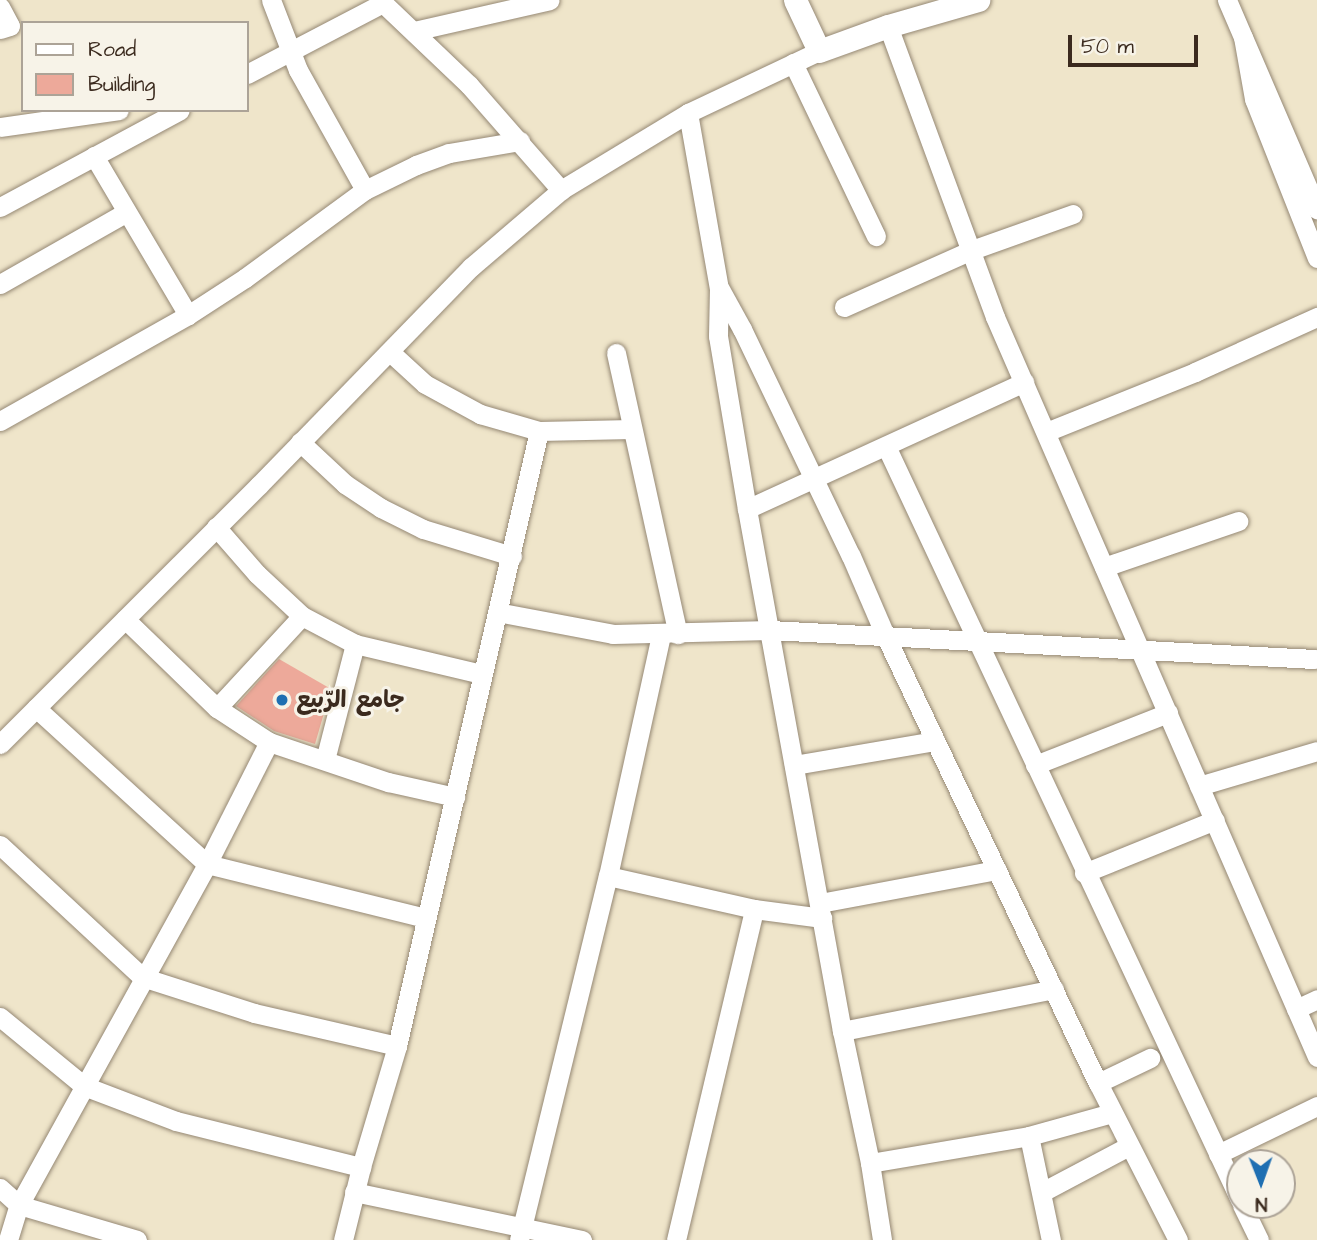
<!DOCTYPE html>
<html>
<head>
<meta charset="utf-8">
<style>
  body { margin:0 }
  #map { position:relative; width:1317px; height:1240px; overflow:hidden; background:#efe5ca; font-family:"Architects Daughter","Playpen Sans Arabic",sans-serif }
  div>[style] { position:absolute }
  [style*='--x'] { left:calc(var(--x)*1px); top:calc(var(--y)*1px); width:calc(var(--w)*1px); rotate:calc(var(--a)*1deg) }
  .building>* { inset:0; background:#eda99a }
  .roads { filter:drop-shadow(0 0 2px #958874) drop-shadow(0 0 2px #958874) }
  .minor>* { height:19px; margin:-9.5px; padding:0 9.5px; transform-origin:9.5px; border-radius:9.5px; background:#fff }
  .tertiary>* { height:23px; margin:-11.5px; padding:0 11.5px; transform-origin:11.5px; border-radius:11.5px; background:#fff }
  .dots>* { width:19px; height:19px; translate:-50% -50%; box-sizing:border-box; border:4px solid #f7f3e8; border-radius:50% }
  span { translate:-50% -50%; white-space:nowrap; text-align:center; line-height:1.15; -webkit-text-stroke:6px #f7f3e8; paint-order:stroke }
  .poi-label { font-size:23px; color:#3b2a1e; font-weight:700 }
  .left { translate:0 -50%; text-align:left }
  .legend { position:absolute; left:21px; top:21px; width:228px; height:91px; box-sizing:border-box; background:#f7f3e8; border:2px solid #aca397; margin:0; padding:9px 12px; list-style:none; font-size:21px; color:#3b2a1e }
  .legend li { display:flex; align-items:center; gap:14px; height:35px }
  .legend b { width:35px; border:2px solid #aca397 }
  .north { position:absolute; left:1226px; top:1149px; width:70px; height:70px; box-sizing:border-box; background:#f7f3e8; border:2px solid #aca397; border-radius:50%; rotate:179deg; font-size:19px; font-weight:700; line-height:28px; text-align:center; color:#3b2a1e }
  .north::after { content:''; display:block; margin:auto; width:24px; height:32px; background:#1f6fb2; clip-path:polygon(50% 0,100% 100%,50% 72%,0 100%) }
  .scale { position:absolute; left:1068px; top:35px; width:130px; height:32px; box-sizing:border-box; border:4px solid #3b2a1e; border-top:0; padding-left:9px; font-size:21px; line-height:24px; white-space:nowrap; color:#3b2a1e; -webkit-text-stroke:5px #f7f3e8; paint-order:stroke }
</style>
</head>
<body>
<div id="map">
  <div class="building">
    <i style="clip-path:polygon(279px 659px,331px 689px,315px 744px,274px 731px,236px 706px)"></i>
  </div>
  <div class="roads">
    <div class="minor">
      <i style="--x:271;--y:0;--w:75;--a:68.9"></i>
      <i style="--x:298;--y:70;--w:137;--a:60.8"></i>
      <i style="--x:1227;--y:0;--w:228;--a:66.7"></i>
      <i style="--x:0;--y:7;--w:21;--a:62"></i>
      <i style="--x:10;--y:26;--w:10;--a:163"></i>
      <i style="--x:888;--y:26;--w:310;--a:69.8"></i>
      <i style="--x:995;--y:317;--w:807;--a:66.48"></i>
      <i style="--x:414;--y:31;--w:139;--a:-12.8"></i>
      <i style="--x:1243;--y:37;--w:63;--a:79.9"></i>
      <i style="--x:1254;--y:99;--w:171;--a:68.4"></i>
      <i style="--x:793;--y:63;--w:192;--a:64.4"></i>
      <i style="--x:247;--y:74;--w:153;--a:-27.6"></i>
      <i style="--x:383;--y:3;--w:119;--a:43.6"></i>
      <i style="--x:469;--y:85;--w:140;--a:48.8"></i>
      <i style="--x:688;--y:113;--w:178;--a:80"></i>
      <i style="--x:719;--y:288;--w:48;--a:91.2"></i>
      <i style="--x:718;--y:336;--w:175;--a:80.5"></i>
      <i style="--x:747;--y:509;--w:531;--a:79.69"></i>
      <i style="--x:842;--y:1031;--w:135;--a:78"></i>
      <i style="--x:870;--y:1163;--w:78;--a:81.1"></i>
      <i style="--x:0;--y:127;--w:120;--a:-8.1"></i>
      <i style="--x:94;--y:156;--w:185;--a:59.4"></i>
      <i style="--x:0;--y:207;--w:204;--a:-28.3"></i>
      <i style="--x:0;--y:284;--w:144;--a:-29.6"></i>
      <i style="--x:720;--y:289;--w:46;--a:61.2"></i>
      <i style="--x:742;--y:329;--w:252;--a:64.4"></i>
      <i style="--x:851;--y:556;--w:86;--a:66.7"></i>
      <i style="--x:885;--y:635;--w:496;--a:64.6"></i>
      <i style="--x:1098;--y:1083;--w:176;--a:63"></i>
      <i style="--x:844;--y:307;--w:137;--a:-24.1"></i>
      <i style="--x:969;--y:251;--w:110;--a:-19.6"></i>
      <i style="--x:390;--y:352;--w:47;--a:42.4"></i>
      <i style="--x:425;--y:384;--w:63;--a:28.6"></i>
      <i style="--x:480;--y:414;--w:61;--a:16.1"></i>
      <i style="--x:539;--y:431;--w:93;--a:-1.2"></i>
      <i style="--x:616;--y:353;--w:288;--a:77.6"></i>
      <i style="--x:0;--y:421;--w:216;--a:-29.4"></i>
      <i style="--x:188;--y:315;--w:68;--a:-33"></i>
      <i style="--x:245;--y:278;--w:149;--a:-36.3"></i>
      <i style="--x:365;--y:190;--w:57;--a:-26.1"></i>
      <i style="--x:416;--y:165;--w:35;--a:-20"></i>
      <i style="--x:449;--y:153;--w:72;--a:-9.6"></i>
      <i style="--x:1046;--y:432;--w:161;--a:-21.9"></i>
      <i style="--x:1195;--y:372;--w:134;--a:-24.3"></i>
      <i style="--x:300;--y:442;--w:62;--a:43"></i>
      <i style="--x:345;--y:484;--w:43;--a:33.7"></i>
      <i style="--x:381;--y:508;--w:47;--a:26.6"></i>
      <i style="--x:423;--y:529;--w:93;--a:16.9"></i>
      <i style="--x:886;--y:446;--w:833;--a:64.85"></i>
      <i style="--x:747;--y:509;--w:305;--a:-24.6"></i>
      <i style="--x:216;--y:527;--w:62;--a:48.9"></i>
      <i style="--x:257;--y:574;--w:62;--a:43"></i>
      <i style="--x:302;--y:616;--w:60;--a:27.8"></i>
      <i style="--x:355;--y:644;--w:130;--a:13.3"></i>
      <i style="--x:1104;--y:567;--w:142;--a:-18.9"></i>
      <i style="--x:497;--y:612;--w:118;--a:10.7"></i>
      <i style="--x:613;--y:634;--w:157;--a:-1.5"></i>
      <i style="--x:770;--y:630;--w:546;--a:3.05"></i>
      <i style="--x:125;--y:619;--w:128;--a:44.1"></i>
      <i style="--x:217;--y:708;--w:62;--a:33.2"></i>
      <i style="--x:269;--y:742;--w:126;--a:18.6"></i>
      <i style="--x:388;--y:782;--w:69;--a:12.6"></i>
      <i style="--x:36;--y:708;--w:231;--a:42.4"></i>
      <i style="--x:207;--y:864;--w:225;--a:13.9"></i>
      <i style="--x:217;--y:708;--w:125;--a:-47.3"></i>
      <i style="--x:0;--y:744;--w:366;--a:-45"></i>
      <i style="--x:259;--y:485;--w:304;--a:-45.8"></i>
      <i style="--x:471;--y:267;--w:118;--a:-40.5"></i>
      <i style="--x:561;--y:190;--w:149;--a:-31.2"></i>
      <i style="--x:688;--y:113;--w:145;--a:-25.3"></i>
      <i style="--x:325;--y:760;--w:120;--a:-75.5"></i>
      <i style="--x:794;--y:765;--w:143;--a:-9.7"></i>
      <i style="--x:1035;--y:765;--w:143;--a:-21.4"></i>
      <i style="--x:1199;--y:786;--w:123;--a:-16.5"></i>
      <i style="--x:0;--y:845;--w:194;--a:42.9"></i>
      <i style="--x:142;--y:977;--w:118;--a:17.8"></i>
      <i style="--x:254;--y:1013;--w:147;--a:13"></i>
      <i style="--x:1084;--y:873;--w:141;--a:-22"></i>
      <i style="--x:608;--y:876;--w:150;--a:12.7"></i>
      <i style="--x:754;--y:909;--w:69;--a:7.5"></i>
      <i style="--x:820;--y:903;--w:180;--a:-10.6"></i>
      <i style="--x:1296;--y:1009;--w:23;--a:-25"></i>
      <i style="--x:0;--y:1017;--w:109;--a:39.4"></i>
      <i style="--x:84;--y:1086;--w:98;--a:20.8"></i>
      <i style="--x:176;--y:1121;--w:191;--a:14"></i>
      <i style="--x:842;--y:1031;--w:216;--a:-11.2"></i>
      <i style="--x:1098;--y:1083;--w:58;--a:-25.7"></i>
      <i style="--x:1029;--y:1136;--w:106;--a:78.1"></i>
      <i style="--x:1218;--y:1154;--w:110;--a:-25.9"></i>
      <i style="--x:870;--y:1163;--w:161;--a:-9.6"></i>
      <i style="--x:1029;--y:1136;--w:86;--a:-15.5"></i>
      <i style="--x:0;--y:1188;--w:25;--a:42"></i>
      <i style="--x:19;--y:1205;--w:123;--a:16.5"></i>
      <i style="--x:354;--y:1192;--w:233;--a:11.9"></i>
      <i style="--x:1042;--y:1192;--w:98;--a:-27.9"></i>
      <i style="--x:1242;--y:1205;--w:39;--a:64"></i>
      <i style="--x:8;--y:1240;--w:37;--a:-73"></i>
      <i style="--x:19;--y:1205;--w:389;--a:-61.1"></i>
      <i style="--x:207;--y:864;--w:137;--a:-63.1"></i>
      <i style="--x:343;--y:1240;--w:75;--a:-76.1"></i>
      <i style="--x:361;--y:1167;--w:126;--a:-73.4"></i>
      <i style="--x:397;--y:1046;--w:631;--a:-77"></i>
      <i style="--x:519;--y:1240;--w:375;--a:-76.3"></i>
      <i style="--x:608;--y:876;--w:248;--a:-77.6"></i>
      <i style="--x:676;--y:1240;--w:340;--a:-76.7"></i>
    </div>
    <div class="tertiary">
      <i style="--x:795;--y:0;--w:56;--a:64.8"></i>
      <i style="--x:819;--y:51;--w:73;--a:-19.9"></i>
      <i style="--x:888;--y:26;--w:94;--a:-16.1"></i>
    </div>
  </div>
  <div class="dots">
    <i style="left:282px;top:700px;background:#1f6fb2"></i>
  </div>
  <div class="poi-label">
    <span class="left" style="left:296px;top:700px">جامع الرّبيع</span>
  </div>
  <ul class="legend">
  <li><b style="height:9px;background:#fff"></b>Road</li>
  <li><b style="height:19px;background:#eda99a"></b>Building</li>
  </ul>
  <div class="north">N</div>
  <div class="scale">50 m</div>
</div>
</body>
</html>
